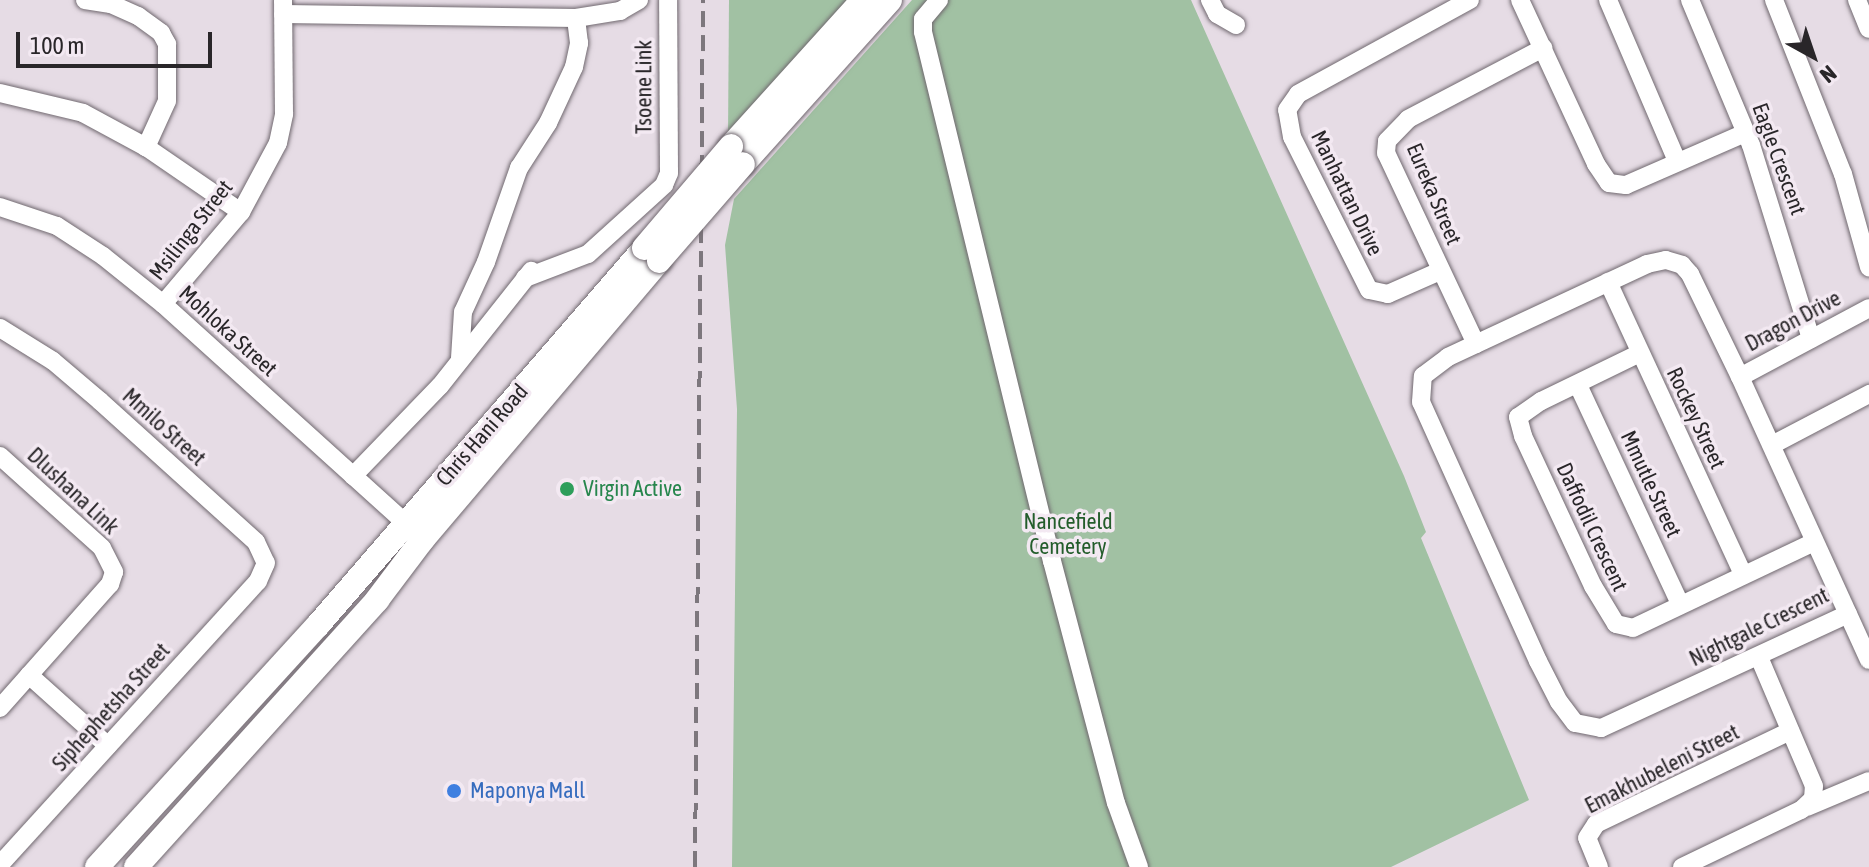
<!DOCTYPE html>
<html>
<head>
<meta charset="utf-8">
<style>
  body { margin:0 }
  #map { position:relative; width:1869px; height:867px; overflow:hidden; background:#e6dce5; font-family:"Asap Condensed",sans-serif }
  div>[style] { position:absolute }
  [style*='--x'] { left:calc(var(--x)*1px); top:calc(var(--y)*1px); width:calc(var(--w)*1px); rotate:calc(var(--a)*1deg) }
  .green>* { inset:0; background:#a1c1a3 }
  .roads { filter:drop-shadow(0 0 2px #70686f) drop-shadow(0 0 2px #70686f) }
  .minor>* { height:18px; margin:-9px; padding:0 9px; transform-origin:9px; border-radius:9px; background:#fff }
  .major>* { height:24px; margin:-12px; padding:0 12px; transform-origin:12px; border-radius:12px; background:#fff }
  .rail>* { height:4px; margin-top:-2px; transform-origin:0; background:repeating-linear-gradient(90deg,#7d777d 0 16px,transparent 0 24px) }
  .bridges { filter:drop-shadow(0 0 2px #70686f) drop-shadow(0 0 2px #70686f) }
  .major-bridge>* { height:24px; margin:-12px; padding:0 12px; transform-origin:12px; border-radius:12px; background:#fff }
  .dots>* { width:22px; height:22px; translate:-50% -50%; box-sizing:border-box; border:4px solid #f3e9f2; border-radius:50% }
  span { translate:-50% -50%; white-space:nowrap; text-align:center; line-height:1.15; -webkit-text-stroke:7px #f3e9f2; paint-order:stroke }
  .street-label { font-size:22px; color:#292629 }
  .leisure-label { font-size:22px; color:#27864d }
  .left { translate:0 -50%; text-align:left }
  .park-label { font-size:22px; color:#235d2b }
  .shop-label { font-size:22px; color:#366cbe }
  .north { position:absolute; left:1773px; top:16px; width:80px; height:80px; -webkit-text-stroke:6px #f3e9f2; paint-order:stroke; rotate:140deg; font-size:22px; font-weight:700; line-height:32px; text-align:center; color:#292629 }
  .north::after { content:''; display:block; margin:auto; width:28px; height:36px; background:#292629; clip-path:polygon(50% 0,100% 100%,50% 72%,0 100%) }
  .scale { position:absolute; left:16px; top:32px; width:196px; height:36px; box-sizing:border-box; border:4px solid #292629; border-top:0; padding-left:10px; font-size:24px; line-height:28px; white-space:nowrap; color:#292629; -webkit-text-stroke:6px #f3e9f2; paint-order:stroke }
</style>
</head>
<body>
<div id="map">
  <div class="green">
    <i style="clip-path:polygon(729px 0,851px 0,728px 137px)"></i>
    <i style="clip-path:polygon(912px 0,1191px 0,1404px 476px,1426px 532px,1421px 538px,1529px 800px,1391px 867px,732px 867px,737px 409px,725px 245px,734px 199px)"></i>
  </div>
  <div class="roads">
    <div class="minor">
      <i style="--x:85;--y:0;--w:26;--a:9"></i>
      <i style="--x:111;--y:4;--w:30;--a:24"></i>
      <i style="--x:138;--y:16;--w:29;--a:36"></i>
      <i style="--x:161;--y:33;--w:13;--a:61"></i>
      <i style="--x:167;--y:44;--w:57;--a:90"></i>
      <i style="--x:167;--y:101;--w:51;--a:114.5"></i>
      <i style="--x:939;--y:0;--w:25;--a:130"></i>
      <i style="--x:923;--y:19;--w:13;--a:90"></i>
      <i style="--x:923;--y:32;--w:545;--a:76.3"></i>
      <i style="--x:1052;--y:561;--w:250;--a:75.2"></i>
      <i style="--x:1116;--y:803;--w:68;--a:70.2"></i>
      <i style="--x:1210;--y:0;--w:16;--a:63"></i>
      <i style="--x:1217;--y:14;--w:22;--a:30"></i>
      <i style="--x:1520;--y:0;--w:181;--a:65.1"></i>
      <i style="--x:1596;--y:164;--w:23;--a:56"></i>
      <i style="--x:1609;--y:183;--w:17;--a:7"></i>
      <i style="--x:1626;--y:185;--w:130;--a:-23.6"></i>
      <i style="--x:1608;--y:0;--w:175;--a:66.8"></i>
      <i style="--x:1690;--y:0;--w:157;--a:67.2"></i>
      <i style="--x:1751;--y:145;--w:203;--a:72.8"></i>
      <i style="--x:1774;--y:0;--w:187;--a:68.4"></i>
      <i style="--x:1843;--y:174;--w:97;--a:74.4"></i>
      <i style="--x:1857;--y:0;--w:31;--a:68"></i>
      <i style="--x:283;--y:14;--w:293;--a:0.8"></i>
      <i style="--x:576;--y:18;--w:45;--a:-9"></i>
      <i style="--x:620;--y:11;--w:22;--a:-30"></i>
      <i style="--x:0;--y:93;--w:85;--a:13.5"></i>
      <i style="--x:83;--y:113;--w:72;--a:28.4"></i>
      <i style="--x:146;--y:147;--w:115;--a:34.4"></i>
      <i style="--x:0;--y:207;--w:60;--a:18.4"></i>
      <i style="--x:57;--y:226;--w:55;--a:33.1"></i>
      <i style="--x:103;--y:256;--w:77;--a:38.7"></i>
      <i style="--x:163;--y:304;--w:337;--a:42.1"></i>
      <i style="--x:1440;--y:271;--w:57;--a:156.1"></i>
      <i style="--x:1388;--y:294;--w:19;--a:-168"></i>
      <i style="--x:1369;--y:290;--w:171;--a:-116.7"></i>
      <i style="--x:1292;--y:137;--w:27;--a:-100"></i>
      <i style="--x:1287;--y:110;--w:19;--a:-55"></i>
      <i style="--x:1298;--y:94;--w:196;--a:-28.7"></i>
      <i style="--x:525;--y:278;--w:67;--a:-20.9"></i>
      <i style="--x:588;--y:254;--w:103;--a:-42.2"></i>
      <i style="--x:664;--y:185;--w:13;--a:-67"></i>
      <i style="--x:669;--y:173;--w:173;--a:-90.3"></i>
      <i style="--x:1608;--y:282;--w:322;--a:65.2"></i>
      <i style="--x:163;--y:304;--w:121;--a:-49.7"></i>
      <i style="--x:241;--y:212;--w:78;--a:-61.8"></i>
      <i style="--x:278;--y:143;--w:30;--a:-78"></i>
      <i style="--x:284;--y:114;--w:114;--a:-90.5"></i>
      <i style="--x:0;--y:328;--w:62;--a:31.9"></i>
      <i style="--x:53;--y:361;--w:62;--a:40.4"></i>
      <i style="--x:100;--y:401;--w:210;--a:42.1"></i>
      <i style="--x:256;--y:542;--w:23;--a:65"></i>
      <i style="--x:266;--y:563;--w:20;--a:114"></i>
      <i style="--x:258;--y:581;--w:384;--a:132.3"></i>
      <i style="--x:1476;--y:344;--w:211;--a:-115.2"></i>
      <i style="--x:1386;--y:153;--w:12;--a:-85"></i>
      <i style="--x:1387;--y:141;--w:30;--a:-46"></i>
      <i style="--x:1408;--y:119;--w:153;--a:-27.7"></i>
      <i style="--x:1640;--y:353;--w:110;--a:154.1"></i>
      <i style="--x:1541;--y:401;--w:28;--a:145"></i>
      <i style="--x:1518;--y:417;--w:20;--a:75"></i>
      <i style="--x:1523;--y:436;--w:166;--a:65"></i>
      <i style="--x:1593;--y:586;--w:44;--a:58.8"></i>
      <i style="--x:1616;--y:624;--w:17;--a:13"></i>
      <i style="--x:1633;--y:628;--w:200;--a:-25.4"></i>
      <i style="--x:460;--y:358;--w:46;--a:-86.3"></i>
      <i style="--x:463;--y:312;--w:55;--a:-65.3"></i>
      <i style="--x:486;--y:262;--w:100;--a:-70.7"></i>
      <i style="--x:519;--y:168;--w:54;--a:-57.2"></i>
      <i style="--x:548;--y:123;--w:62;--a:-65.1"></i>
      <i style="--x:574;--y:67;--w:25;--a:-78"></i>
      <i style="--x:579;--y:43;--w:25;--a:-97"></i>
      <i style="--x:1740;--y:377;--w:146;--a:-28.1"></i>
      <i style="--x:1578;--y:385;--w:242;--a:65"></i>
      <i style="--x:1772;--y:445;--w:110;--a:-27.7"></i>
      <i style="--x:0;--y:456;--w:137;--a:42"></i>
      <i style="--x:102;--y:548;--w:27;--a:63"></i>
      <i style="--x:114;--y:572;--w:13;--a:108"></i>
      <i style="--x:110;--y:584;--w:166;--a:131.6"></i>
      <i style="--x:353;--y:476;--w:125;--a:-46"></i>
      <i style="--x:440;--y:386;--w:147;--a:-51.6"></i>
      <i style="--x:1848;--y:614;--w:272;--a:155.2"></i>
      <i style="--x:1601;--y:728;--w:26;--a:-169"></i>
      <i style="--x:1575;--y:723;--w:26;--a:-127"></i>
      <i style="--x:1559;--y:702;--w:46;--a:-117.1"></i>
      <i style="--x:1538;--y:661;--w:284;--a:-114.3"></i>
      <i style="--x:1421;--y:402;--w:26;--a:-86"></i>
      <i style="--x:1423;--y:376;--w:31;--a:-37"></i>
      <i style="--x:1448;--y:357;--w:220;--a:-25"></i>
      <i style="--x:1647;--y:264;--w:19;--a:-12"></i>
      <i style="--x:1666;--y:260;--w:17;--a:17"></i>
      <i style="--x:1682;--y:265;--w:12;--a:48"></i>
      <i style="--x:1690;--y:274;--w:114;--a:64.1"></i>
      <i style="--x:1740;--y:377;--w:311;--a:65.5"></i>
      <i style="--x:29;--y:675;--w:106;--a:41.9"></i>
      <i style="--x:1807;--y:807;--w:67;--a:-22.8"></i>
      <i style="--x:1599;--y:867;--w:31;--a:-112"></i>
      <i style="--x:1587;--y:838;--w:17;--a:-57"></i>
      <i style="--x:1596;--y:824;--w:215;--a:-25.6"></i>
      <i style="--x:1682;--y:867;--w:132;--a:-25.6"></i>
      <i style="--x:1801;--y:810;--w:16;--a:-43"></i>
      <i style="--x:1813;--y:799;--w:13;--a:-86"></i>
      <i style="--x:1814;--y:786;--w:140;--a:-113.1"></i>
    </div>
    <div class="major">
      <i style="--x:731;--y:146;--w:197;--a:-47.9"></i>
      <i style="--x:743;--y:164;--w:220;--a:-48.1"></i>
      <i style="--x:97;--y:867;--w:328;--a:-47.6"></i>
      <i style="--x:318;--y:625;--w:498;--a:-49.1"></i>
      <i style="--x:136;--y:867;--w:360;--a:-47.9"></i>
      <i style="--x:377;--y:600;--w:76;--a:-53"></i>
      <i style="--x:423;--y:539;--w:365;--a:-49.7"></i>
    </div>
  </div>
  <div class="rail">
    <i style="--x:695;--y:867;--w:867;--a:-89.47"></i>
  </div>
  <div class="bridges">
    <div class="major-bridge">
      <i style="--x:644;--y:248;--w:134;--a:-49.5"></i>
      <i style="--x:659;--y:261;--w:128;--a:-49.1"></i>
    </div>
  </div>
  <div class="dots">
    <i style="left:567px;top:489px;background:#2e9e5b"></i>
    <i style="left:454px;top:791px;background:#3f7fe0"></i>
  </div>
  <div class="street-label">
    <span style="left:644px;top:87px;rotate:-90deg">Tsoene Link</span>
    <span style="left:1779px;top:159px;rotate:70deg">Eagle Crescent</span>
    <span style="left:1347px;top:193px;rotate:64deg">Manhattan Drive</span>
    <span style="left:1434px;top:194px;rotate:67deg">Eureka Street</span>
    <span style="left:191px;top:230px;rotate:-52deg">Msilinga Street</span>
    <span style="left:1793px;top:321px;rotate:-28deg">Dragon Drive</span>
    <span style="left:228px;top:331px;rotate:42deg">Mohloka Street</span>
    <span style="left:1696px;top:418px;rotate:65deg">Rockey Street</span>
    <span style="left:164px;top:427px;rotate:42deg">Mmilo Street</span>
    <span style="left:482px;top:435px;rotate:-49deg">Chris Hani Road</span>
    <span style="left:1651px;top:484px;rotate:65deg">Mmutle Street</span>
    <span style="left:73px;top:491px;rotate:43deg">Dlushana Link</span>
    <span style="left:1592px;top:527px;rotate:65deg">Daffodil Crescent</span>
    <span style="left:1759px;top:627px;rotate:-26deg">Nightgale Crescent</span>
    <span style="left:111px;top:707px;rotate:-48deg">Siphephetsha Street</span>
    <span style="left:1662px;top:769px;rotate:-27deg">Emakhubeleni Street</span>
  </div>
  <div class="leisure-label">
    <span class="left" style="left:583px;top:489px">Virgin Active</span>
  </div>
  <div class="park-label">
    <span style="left:1068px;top:534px">Nancefield<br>Cemetery</span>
  </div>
  <div class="shop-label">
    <span class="left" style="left:470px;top:791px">Maponya Mall</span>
  </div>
  <div class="north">N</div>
  <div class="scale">100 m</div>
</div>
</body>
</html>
